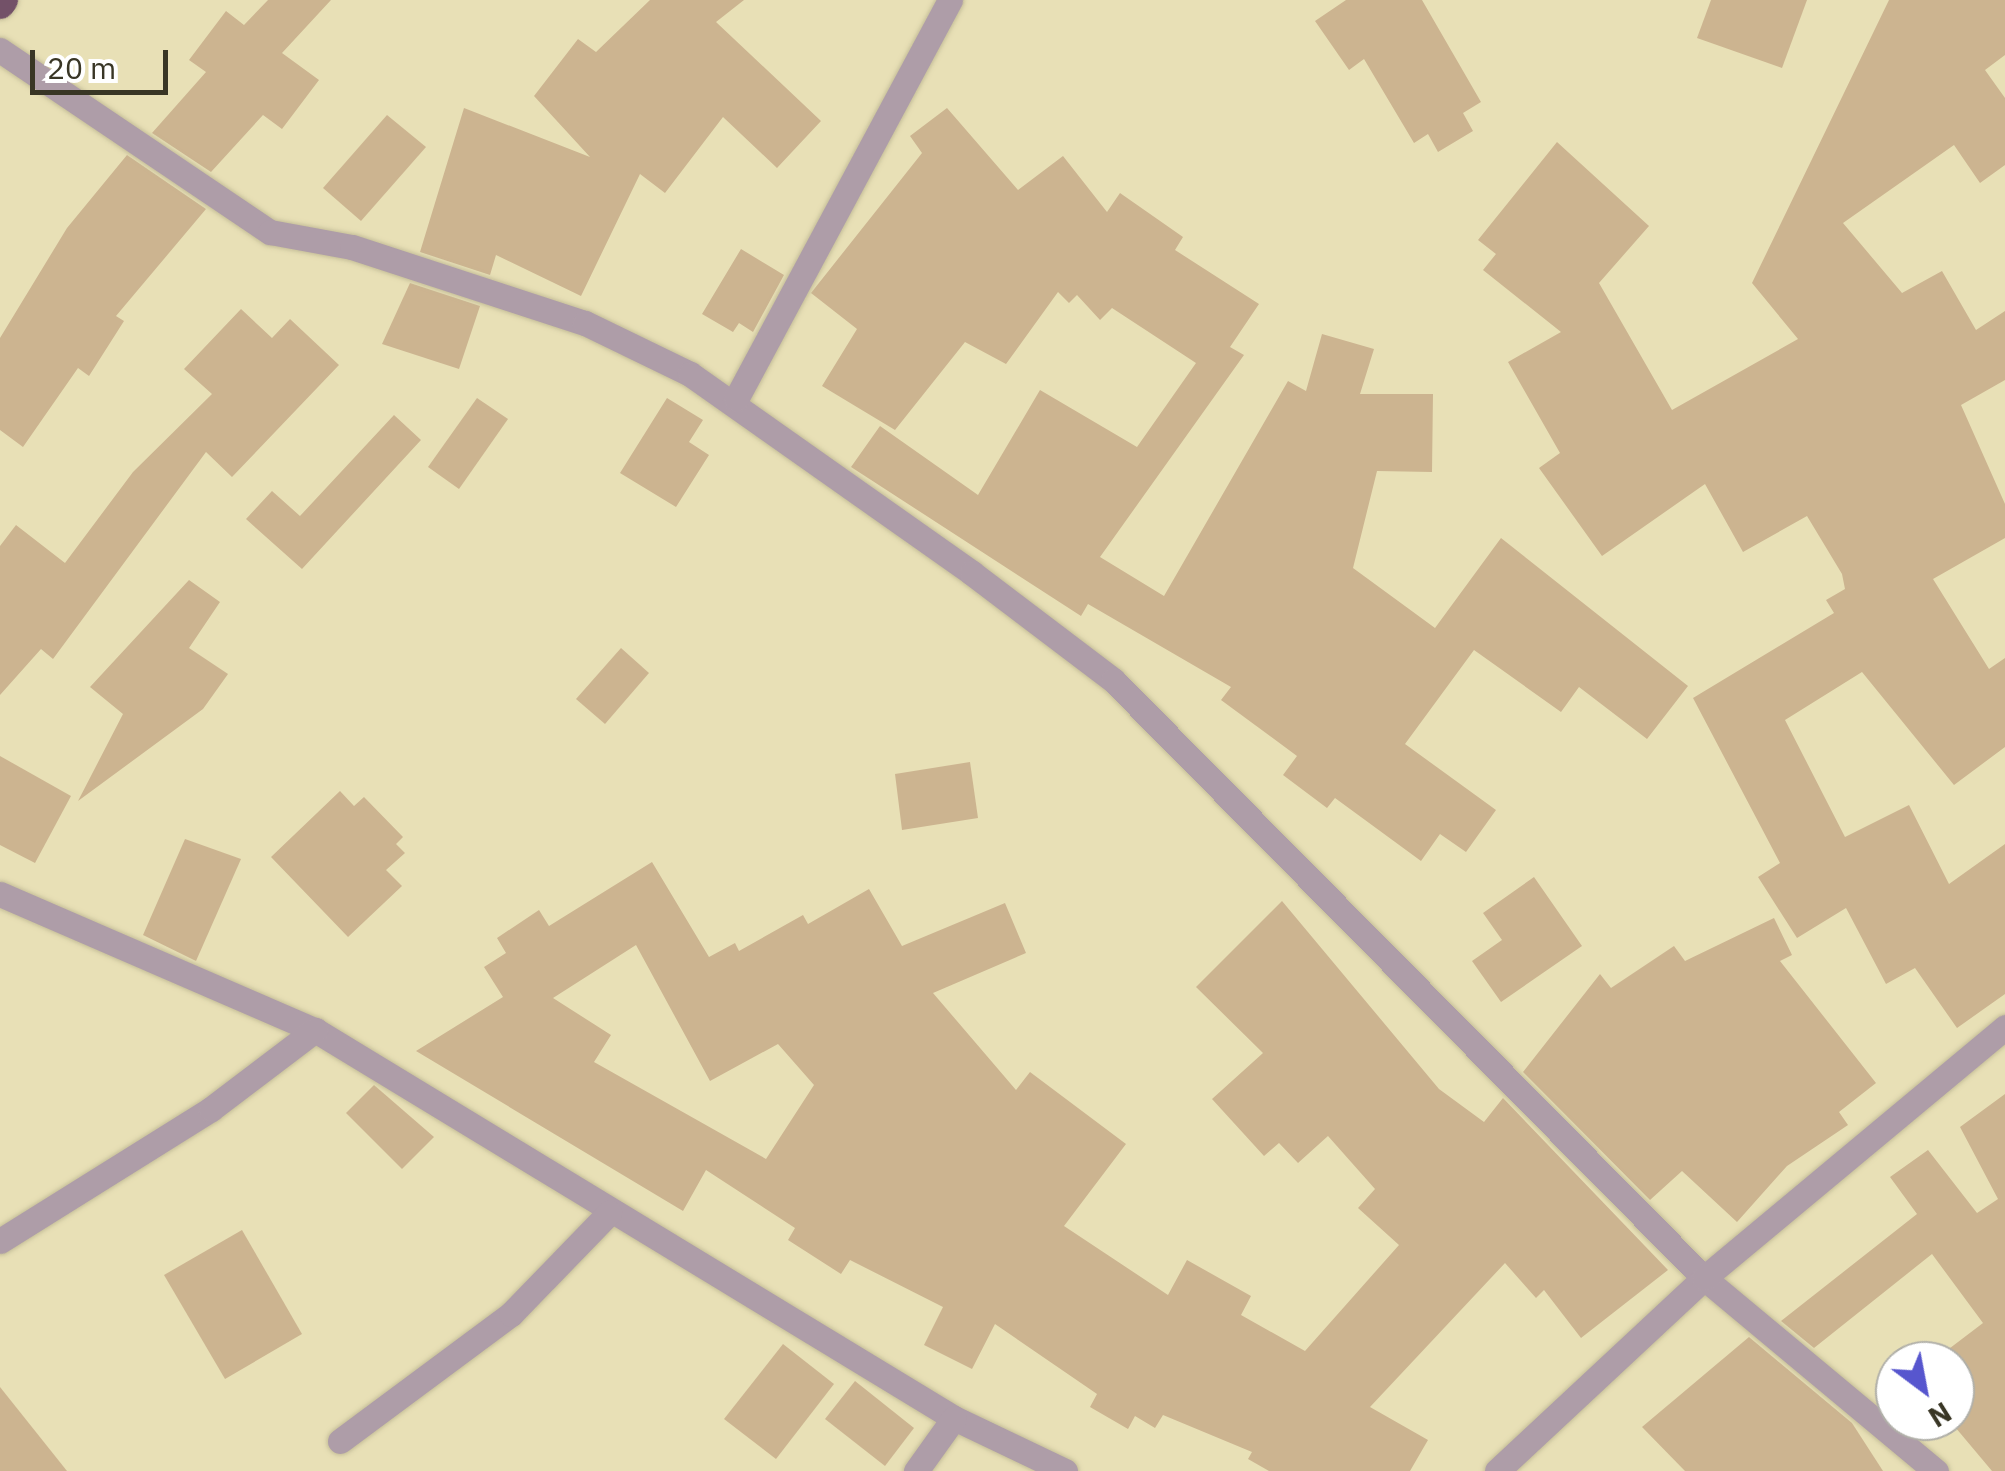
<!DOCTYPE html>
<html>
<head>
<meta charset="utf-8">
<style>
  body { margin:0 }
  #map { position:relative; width:2005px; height:1471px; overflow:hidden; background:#e8e0b6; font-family:"IBM Plex Sans",sans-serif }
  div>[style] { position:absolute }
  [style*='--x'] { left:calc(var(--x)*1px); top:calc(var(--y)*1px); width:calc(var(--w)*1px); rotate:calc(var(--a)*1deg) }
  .building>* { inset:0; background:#ccb490 }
  .roads { filter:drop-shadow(0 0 2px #c5be99) drop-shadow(0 0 2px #c5be99) }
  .street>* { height:25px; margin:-12.5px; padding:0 12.5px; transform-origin:12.5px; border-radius:12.5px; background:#ae9da8 }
  .highway>* { height:30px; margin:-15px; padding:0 15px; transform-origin:15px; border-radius:15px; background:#735168 }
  span { translate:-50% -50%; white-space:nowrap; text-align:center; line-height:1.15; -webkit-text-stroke:8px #fff; paint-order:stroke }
  .north { position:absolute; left:1875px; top:1341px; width:100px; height:100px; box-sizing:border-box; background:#fff; border:2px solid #b0afa8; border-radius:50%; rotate:148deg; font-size:28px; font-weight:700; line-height:40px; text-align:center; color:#393625 }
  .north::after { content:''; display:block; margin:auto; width:35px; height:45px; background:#5756ce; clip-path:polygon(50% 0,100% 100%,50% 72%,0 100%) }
  .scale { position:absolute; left:30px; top:50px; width:138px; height:45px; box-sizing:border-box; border:5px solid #393625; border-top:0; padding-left:12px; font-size:30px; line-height:35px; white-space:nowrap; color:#393625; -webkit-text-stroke:8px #fff; paint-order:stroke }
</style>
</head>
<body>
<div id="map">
  <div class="building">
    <i style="clip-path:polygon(268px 0,331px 0,282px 53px,319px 80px,282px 129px,263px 115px,211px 172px,152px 133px,206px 72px,189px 60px,226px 11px,244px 25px)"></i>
    <i style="clip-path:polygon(650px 0,744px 0,716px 22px,821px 121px,777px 168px,723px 117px,665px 193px,640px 174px,581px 296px,496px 255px,490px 275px,420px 252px,464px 108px,590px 157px,534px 96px,578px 39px,596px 52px)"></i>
    <i style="clip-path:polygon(1346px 0,1422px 0,1481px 102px,1463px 113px,1473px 131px,1438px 152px,1428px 134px,1414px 143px,1364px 59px,1349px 70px,1315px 21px)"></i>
    <i style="clip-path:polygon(1711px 0,1807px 0,1782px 68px,1697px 38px)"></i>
    <i style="clip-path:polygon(1889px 0,2005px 0,2005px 55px,1985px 70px,2005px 98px,2005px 165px,1980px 183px,1954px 145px,1843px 223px,1902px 293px,1942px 271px,1976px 330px,2005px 311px,2005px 380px,1961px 405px,2005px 504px,2005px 538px,1933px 579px,1989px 669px,2005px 658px,2005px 747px,1954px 785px,1862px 672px,1785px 720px,1845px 837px,1909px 805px,1949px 884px,2005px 844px,2005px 994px,1957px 1028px,1915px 968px,1886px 984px,1846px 908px,1797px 938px,1758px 877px,1780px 863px,1693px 698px,1834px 613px,1826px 600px,1845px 589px,1842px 574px,1807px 516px,1743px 552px,1705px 484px,1602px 556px,1539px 468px,1560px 453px,1508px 362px,1561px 332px,1483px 270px,1496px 254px,1478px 240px,1557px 142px,1649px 226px,1599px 283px,1672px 410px,1798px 339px,1752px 283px)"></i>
    <i style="clip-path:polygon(947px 108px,1018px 190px,1063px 156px,1107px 212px,1120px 193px,1183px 237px,1175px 250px,1259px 304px,1230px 347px,1244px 355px,1100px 557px,1164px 596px,1288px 381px,1306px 391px,1322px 334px,1374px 349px,1360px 394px,1433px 394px,1432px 472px,1377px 471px,1353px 568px,1435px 628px,1501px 538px,1688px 686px,1647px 739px,1579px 687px,1561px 712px,1474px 650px,1405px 744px,1496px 810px,1466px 852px,1440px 834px,1421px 861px,1335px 798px,1327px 808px,1283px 775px,1297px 756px,1221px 700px,1231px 687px,1088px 604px,1081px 616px,851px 467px,880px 426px,978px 495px,1040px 390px,1137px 447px,1196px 363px,1112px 308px,1100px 320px,1077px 295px,1069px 303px,1058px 292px,1006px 364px,965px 342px,895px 430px,822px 386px,857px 329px,811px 293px,922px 153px,910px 136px)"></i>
    <i style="clip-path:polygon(387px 115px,426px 147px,361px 221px,323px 188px)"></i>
    <i style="clip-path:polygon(127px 155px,206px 209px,116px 316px,124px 321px,89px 376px,78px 368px,23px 447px,0 430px,0 338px,67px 228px)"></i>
    <i style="clip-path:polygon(741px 249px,784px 275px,753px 332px,739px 323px,733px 332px,702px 314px)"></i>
    <i style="clip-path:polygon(410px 283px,480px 306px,459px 369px,382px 344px)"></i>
    <i style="clip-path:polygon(241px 309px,272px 338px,290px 319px,339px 365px,232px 477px,206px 452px,53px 659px,41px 649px,0 695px,0 546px,16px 525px,65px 563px,133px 472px,212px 394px,184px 369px)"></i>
    <i style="clip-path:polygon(477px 398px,508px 419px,459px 489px,428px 467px)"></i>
    <i style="clip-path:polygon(667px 398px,703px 420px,689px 442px,709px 455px,676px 507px,620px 473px)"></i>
    <i style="clip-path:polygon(394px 415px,421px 440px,302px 569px,246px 519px,272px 491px,300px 516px)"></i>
    <i style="clip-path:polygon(189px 580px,220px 602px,189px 648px,228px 674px,203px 709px,78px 801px,123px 714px,90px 687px)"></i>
    <i style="clip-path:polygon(621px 648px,649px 673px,605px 724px,576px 699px)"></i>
    <i style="clip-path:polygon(0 756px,71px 796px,35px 863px,0 845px)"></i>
    <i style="clip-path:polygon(970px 762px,978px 818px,902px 830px,895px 774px)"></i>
    <i style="clip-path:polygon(340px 791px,354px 806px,364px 797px,403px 837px,396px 844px,405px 853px,386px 870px,402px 886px,348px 937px,271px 857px)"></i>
    <i style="clip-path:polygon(185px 839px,241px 859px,196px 961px,143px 935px)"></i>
    <i style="clip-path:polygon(evenodd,652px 862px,709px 957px,735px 943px,739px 951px,803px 915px,808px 924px,869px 889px,902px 946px,1005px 903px,1026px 953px,933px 993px,1016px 1090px,1030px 1072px,1126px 1144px,1064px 1226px,1168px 1295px,1187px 1260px,1251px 1296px,1241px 1315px,1305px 1351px,1399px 1245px,1358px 1208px,1375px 1189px,1328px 1136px,1298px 1163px,1279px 1143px,1264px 1156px,1212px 1099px,1263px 1053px,1196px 987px,1282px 901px,1439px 1089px,1484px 1122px,1503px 1098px,1668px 1270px,1581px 1338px,1544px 1290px,1536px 1298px,1505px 1263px,1370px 1407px,1428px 1440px,1410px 1471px,1269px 1471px,1248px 1459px,1252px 1452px,1163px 1415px,1155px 1428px,1135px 1416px,1128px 1429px,1090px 1407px,1097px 1394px,995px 1324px,972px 1369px,924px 1345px,943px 1307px,850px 1260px,841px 1274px,788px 1240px,795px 1228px,706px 1170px,683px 1211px,416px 1051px,503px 997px,484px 967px,506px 953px,497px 938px,539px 910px,549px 926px,652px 862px,636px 945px,710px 1081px,778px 1044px,814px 1085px,766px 1159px,594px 1062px,611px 1035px,553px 998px,636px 945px)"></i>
    <i style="clip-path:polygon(1534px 877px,1582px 946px,1501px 1002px,1472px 961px,1502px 940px,1483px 913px)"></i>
    <i style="clip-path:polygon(1774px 918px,1792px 955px,1780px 961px,1876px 1083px,1839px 1112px,1848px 1125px,1787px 1166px,1737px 1222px,1682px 1171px,1650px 1200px,1523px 1072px,1600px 974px,1611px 988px,1674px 946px,1685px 961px)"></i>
    <i style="clip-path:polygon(374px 1085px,434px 1137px,402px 1169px,346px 1113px)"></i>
    <i style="clip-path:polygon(2005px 1094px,2005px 1471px,1992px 1471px,1950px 1421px,1955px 1361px,1933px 1361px,1983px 1323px,1932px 1254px,1814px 1348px,1781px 1321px,1917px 1214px,1890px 1177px,1928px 1150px,1977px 1213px,1998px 1199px,1960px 1127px)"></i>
    <i style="clip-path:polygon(242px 1230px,302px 1334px,225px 1379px,164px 1275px)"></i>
    <i style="clip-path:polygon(1749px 1337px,1852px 1423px,1883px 1471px,1685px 1471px,1642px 1427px)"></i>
    <i style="clip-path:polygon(783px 1344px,834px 1384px,776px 1459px,724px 1419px)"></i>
    <i style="clip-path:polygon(855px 1381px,914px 1428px,885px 1466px,825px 1419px)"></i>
    <i style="clip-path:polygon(0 1387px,67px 1471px,0 1471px)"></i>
  </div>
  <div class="roads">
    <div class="street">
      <i style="--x:0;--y:50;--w:326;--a:34"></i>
      <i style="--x:270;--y:232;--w:83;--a:10.4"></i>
      <i style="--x:352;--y:247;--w:245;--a:18.1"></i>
      <i style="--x:585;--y:323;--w:117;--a:25.9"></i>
      <i style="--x:690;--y:374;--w:345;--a:35.2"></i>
      <i style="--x:972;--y:573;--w:177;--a:37.2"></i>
      <i style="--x:1113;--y:680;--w:841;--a:45.34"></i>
      <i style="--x:1704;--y:1278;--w:302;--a:39.8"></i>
      <i style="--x:736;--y:399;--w:453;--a:-61.8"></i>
      <i style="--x:0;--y:894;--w:343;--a:23.4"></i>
      <i style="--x:315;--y:1030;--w:748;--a:31.27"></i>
      <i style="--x:954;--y:1418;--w:123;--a:25.5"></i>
      <i style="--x:0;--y:1241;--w:249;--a:-32"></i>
      <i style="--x:211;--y:1109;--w:131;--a:-37.2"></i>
      <i style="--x:340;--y:1441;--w:213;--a:-36.6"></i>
      <i style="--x:511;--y:1314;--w:141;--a:-45.9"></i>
      <i style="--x:916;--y:1471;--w:65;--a:-54.4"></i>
      <i style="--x:1497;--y:1471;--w:283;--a:-43"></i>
      <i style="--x:1704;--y:1278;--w:392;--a:-39.8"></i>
    </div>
    <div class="highway">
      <i style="--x:0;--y:4;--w:5;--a:-53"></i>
    </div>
  </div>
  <div class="north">N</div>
  <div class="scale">20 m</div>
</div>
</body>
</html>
